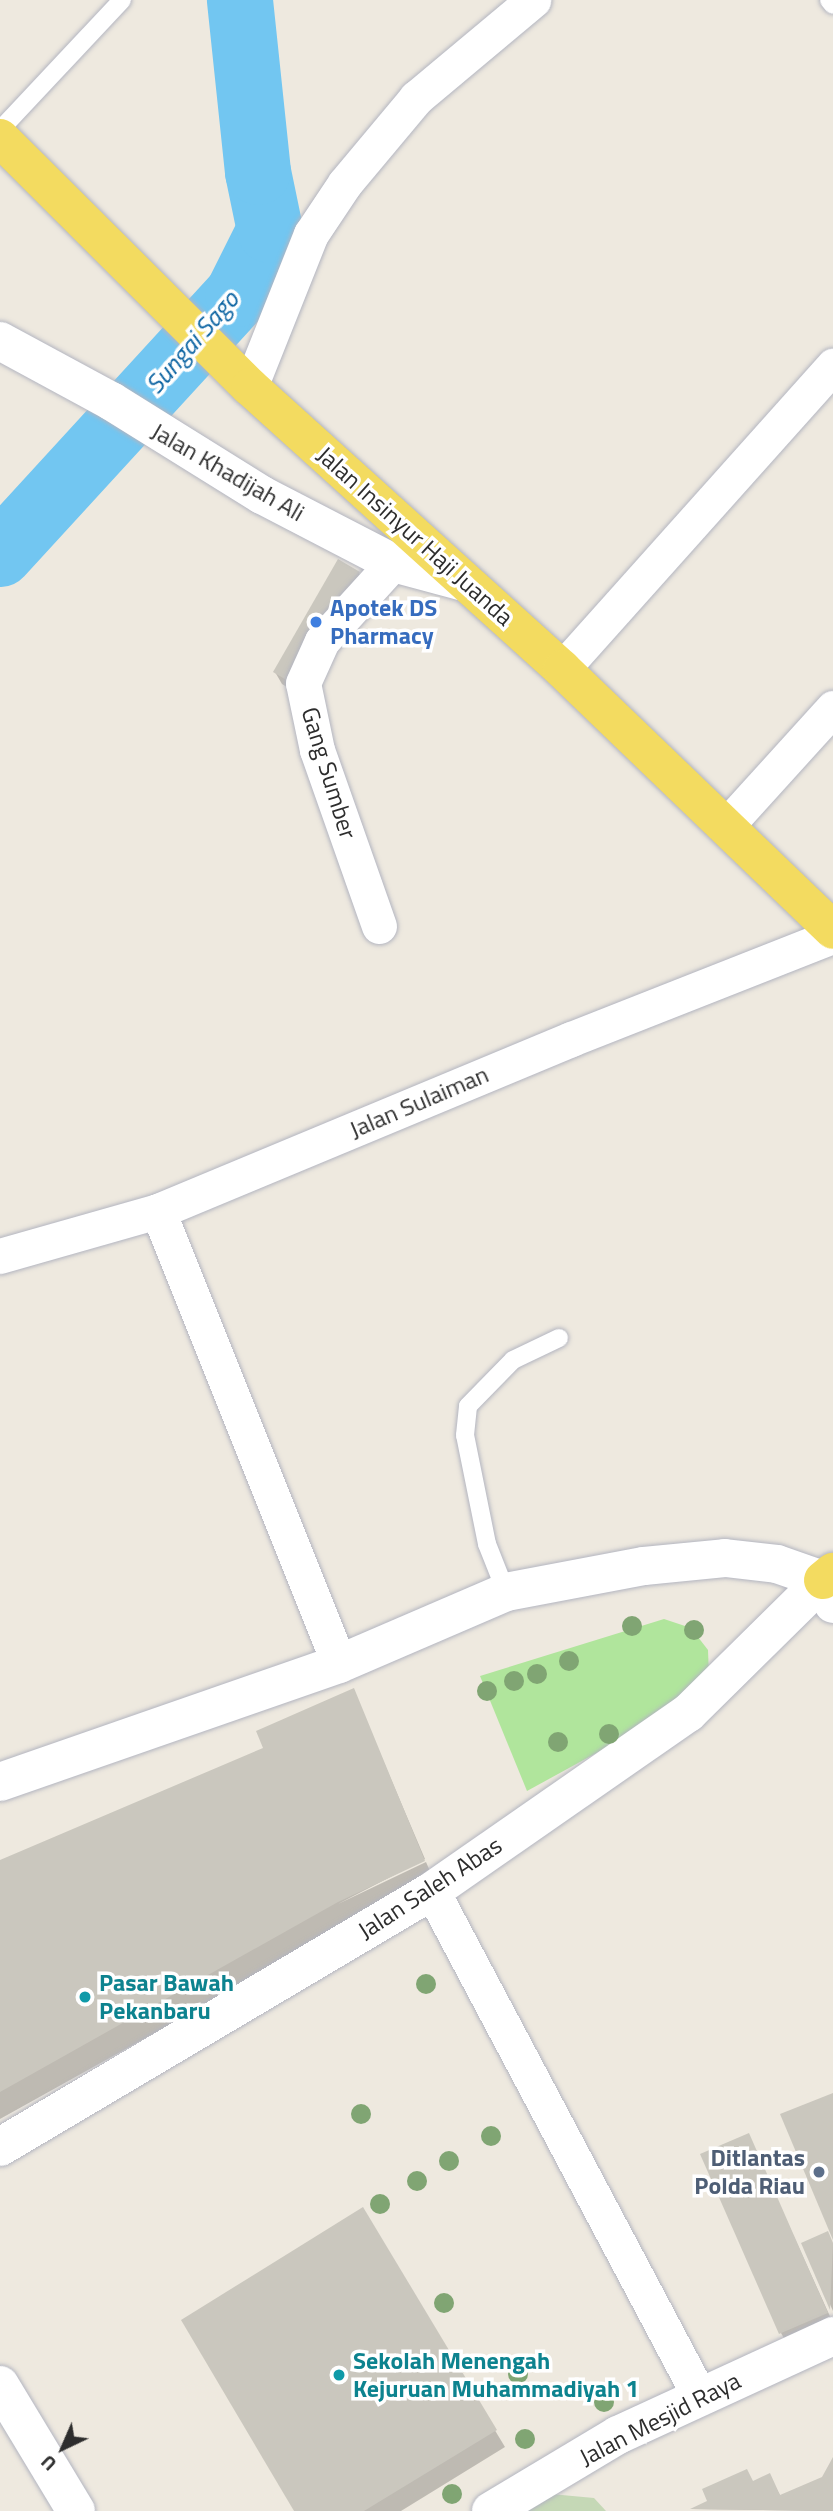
<!DOCTYPE html>
<html>
<head>
<meta charset="utf-8">
<style>
  body { margin:0 }
  #map { position:relative; width:833px; height:2511px; overflow:hidden; background:#eee9df; font-family:"Titillium Web",sans-serif }
  div>[style] { position:absolute }
  [style*='--x'] { left:calc(var(--x)*1px); top:calc(var(--y)*1px); width:calc(var(--w)*1px); rotate:calc(var(--a)*1deg) }
  .green>* { inset:0; background:#b0e59c }
  .cemetery>* { inset:0; background:#c5d8b6 }
  .shadow>* { inset:0; background:#0003 }
  .river>* { height:66px; margin:-33px; padding:0 33px; transform-origin:33px; border-radius:33px; background:#72c6f1 }
  .building>* { inset:0; background:#cac7be }
  .roads { filter:drop-shadow(0 0 2px #b3b5c0) drop-shadow(0 0 2px #b3b5c0) }
  .service>* { height:18px; margin:-9px; padding:0 9px; transform-origin:9px; border-radius:9px; background:#fff }
  .minor>* { height:35px; margin:-17.5px; padding:0 17.5px; transform-origin:17.5px; border-radius:17.5px; background:#fff }
  .tertiary>* { height:38px; margin:-19px; padding:0 19px; transform-origin:19px; border-radius:19px; background:#fff }
  .secondary>* { height:38px; margin:-19px; padding:0 19px; transform-origin:19px; border-radius:19px; background:#fff }
  .primary>* { height:38px; margin:-19px; padding:0 19px; transform-origin:19px; border-radius:19px; background:#f3db60 }
  .trees>* { width:20px; height:20px; margin:-10px; border-radius:50%; background:#80a573 }
  .dots>* { width:19px; height:19px; translate:-50% -50%; box-sizing:border-box; border:4px solid #fff; border-radius:50% }
  span { translate:-50% -50%; white-space:nowrap; text-align:center; line-height:1.15; -webkit-text-stroke:7px #fff; paint-order:stroke }
  .street-label { font-size:24px; color:#2d2d2d }
  .shop-label { font-size:24px; color:#366cbe; font-weight:700 }
  .left { translate:0 -50%; text-align:left }
  .culture-label { font-size:24px; color:#0d838f; font-weight:700 }
  .service-label { font-size:24px; color:#4e5e75; font-weight:700 }
  .right { translate:-100% -50%; text-align:right }
  .water-label { font-size:26px; color:#0c64a2; font-style:italic }
  .north { position:absolute; left:28px; top:2413px; width:70px; height:70px; -webkit-text-stroke:5px #fff; paint-order:stroke; rotate:224deg; font-size:19px; font-weight:700; line-height:28px; text-align:center; color:#2d2d2d }
  .north::after { content:''; display:block; margin:auto; width:24px; height:32px; background:#2d2d2d; clip-path:polygon(50% 0,100% 100%,50% 72%,0 100%) }
</style>
</head>
<body>
<div id="map">
  <div class="green">
    <i style="clip-path:polygon(664px 1619px,691px 1628px,708px 1650px,709px 1676px,695px 1699px,527px 1791px,480px 1676px)"></i>
  </div>
  <div class="cemetery">
    <i style="clip-path:polygon(551px 2494px,594px 2498px,606px 2511px,520px 2511px)"></i>
  </div>
  <div class="shadow">
    <i style="clip-path:polygon(359px 573px,365px 585px,300px 695px,282px 684px,275px 672px)"></i>
    <i style="clip-path:polygon(353px 1690px,425px 1859px,338px 1904px,426px 1862px,433px 1878px,0 2119px,0 1862px,263px 1750px)"></i>
    <i style="clip-path:polygon(748px 2135px,833px 2323px,791px 2350px,781px 2333px)"></i>
    <i style="clip-path:polygon(362px 2210px,505px 2447px,401px 2511px,296px 2511px)"></i>
    <i style="clip-path:polygon(827px 2233px,833px 2244px,833px 2311px,803px 2244px)"></i>
    <i style="clip-path:polygon(833px 2459px,833px 2511px,692px 2509px,769px 2475px,781px 2497px,823px 2478px)"></i>
  </div>
  <div class="river">
    <i style="--x:0;--y:554;--w:352;--a:-47.5"></i>
    <i style="--x:238;--y:294;--w:72;--a:-63.4"></i>
    <i style="--x:270;--y:230;--w:59;--a:-101.7"></i>
    <i style="--x:258;--y:172;--w:173;--a:-96"></i>
  </div>
  <div class="building">
    <i style="clip-path:polygon(338px 559px,360px 572px,293px 684px,273px 672px)"></i>
    <i style="clip-path:polygon(354px 1688px,425px 1861px,338px 1902px,0 2092px,0 1860px,263px 1748px,256px 1731px)"></i>
    <i style="clip-path:polygon(833px 2093px,833px 2240px,780px 2114px)"></i>
    <i style="clip-path:polygon(749px 2133px,828px 2313px,779px 2334px,700px 2154px)"></i>
    <i style="clip-path:polygon(363px 2207px,497px 2430px,364px 2511px,294px 2511px,181px 2320px)"></i>
    <i style="clip-path:polygon(828px 2231px,833px 2243px,830px 2310px,801px 2243px)"></i>
    <i style="clip-path:polygon(833px 2457px,833px 2511px,690px 2509px,707px 2501px,702px 2489px,747px 2469px,753px 2481px,770px 2473px,780px 2495px,822px 2477px)"></i>
  </div>
  <div class="roads">
    <div class="service">
      <i style="--x:829;--y:0;--w:6;--a:51"></i>
      <i style="--x:0;--y:130;--w:178;--a:-46.8"></i>
      <i style="--x:506;--y:1592;--w:52;--a:-111.6"></i>
      <i style="--x:487;--y:1544;--w:111;--a:-101.4"></i>
      <i style="--x:465;--y:1435;--w:29;--a:-84"></i>
      <i style="--x:468;--y:1406;--w:64;--a:-45.6"></i>
      <i style="--x:513;--y:1360;--w:51;--a:-25.6"></i>
    </div>
    <div class="minor">
      <i style="--x:250;--y:387;--w:165;--a:-68.3"></i>
      <i style="--x:311;--y:234;--w:61;--a:-56.3"></i>
      <i style="--x:345;--y:183;--w:111;--a:-50.1"></i>
      <i style="--x:416;--y:98;--w:153;--a:-39.9"></i>
      <i style="--x:562;--y:669;--w:407;--a:-48.2"></i>
      <i style="--x:727;--y:825;--w:158;--a:-47.8"></i>
      <i style="--x:379;--y:926;--w:187;--a:-109.4"></i>
      <i style="--x:317;--y:750;--w:68;--a:-101.8"></i>
      <i style="--x:303;--y:683;--w:46;--a:-65.7"></i>
      <i style="--x:322;--y:641;--w:105;--a:-47.7"></i>
      <i style="--x:158;--y:1211;--w:488;--a:68.2"></i>
      <i style="--x:0;--y:1256;--w:164;--a:-15.9"></i>
      <i style="--x:158;--y:1211;--w:447;--a:-22.6"></i>
      <i style="--x:571;--y:1039;--w:282;--a:-21.5"></i>
      <i style="--x:432;--y:1891;--w:573;--a:62.09"></i>
    </div>
    <div class="tertiary">
      <i style="--x:0;--y:341;--w:126;--a:28.4"></i>
      <i style="--x:111;--y:401;--w:178;--a:31.9"></i>
      <i style="--x:262;--y:495;--w:148;--a:27.4"></i>
      <i style="--x:393;--y:563;--w:73;--a:15"></i>
      <i style="--x:0;--y:1782;--w:359;--a:-19.2"></i>
      <i style="--x:339;--y:1664;--w:182;--a:-23.3"></i>
      <i style="--x:506;--y:1592;--w:140;--a:-10.7"></i>
      <i style="--x:644;--y:1566;--w:81;--a:-5.6"></i>
      <i style="--x:725;--y:1558;--w:52;--a:6.6"></i>
      <i style="--x:777;--y:1564;--w:49;--a:19.2"></i>
      <i style="--x:823;--y:1580;--w:190;--a:135.4"></i>
      <i style="--x:688;--y:1713;--w:312;--a:145.2"></i>
      <i style="--x:432;--y:1891;--w:502;--a:149.35"></i>
      <i style="--x:0;--y:2385;--w:147;--a:58.9"></i>
      <i style="--x:491;--y:2511;--w:148;--a:-30.9"></i>
      <i style="--x:618;--y:2435;--w:237;--a:-24.7"></i>
    </div>
    <div class="secondary">
      <i style="--x:823;--y:1580;--w:26;--a:67"></i>
    </div>
    <div class="primary">
      <i style="--x:0;--y:138;--w:353;--a:44.9"></i>
      <i style="--x:250;--y:387;--w:421;--a:42.1"></i>
      <i style="--x:562;--y:669;--w:376;--a:43.9"></i>
      <i style="--x:823;--y:1580;--w:13;--a:-39"></i>
    </div>
  </div>
  <div class="trees">
    <i style="left:632px;top:1626px"></i>
    <i style="left:694px;top:1630px"></i>
    <i style="left:569px;top:1661px"></i>
    <i style="left:537px;top:1674px"></i>
    <i style="left:514px;top:1681px"></i>
    <i style="left:487px;top:1691px"></i>
    <i style="left:609px;top:1734px"></i>
    <i style="left:558px;top:1742px"></i>
    <i style="left:426px;top:1984px"></i>
    <i style="left:361px;top:2114px"></i>
    <i style="left:491px;top:2136px"></i>
    <i style="left:449px;top:2161px"></i>
    <i style="left:417px;top:2181px"></i>
    <i style="left:380px;top:2204px"></i>
    <i style="left:444px;top:2303px"></i>
    <i style="left:518px;top:2374px"></i>
    <i style="left:604px;top:2402px"></i>
    <i style="left:525px;top:2439px"></i>
    <i style="left:452px;top:2494px"></i>
  </div>
  <div class="dots">
    <i style="left:316px;top:622px;background:#3f7fe0"></i>
    <i style="left:85px;top:1997px;background:#0f9aa8"></i>
    <i style="left:819px;top:2172px;background:#5c6f8a"></i>
    <i style="left:339px;top:2375px;background:#0f9aa8"></i>
  </div>
  <div class="street-label">
    <span style="left:228px;top:472px;rotate:30deg">Jalan Khadijah Ali</span>
    <span style="left:415px;top:536px;rotate:42deg">Jalan Insinyur Haji Juanda</span>
    <span style="left:329px;top:773px;rotate:73deg">Gang Sumber</span>
    <span style="left:419px;top:1102px;rotate:-23deg">Jalan Sulaiman</span>
    <span style="left:430px;top:1888px;rotate:-33deg">Jalan Saleh Abas</span>
    <span style="left:660px;top:2419px;rotate:-27deg">Jalan Mesjid Raya</span>
  </div>
  <div class="shop-label">
    <span class="left" style="left:330px;top:622px">Apotek DS<br>Pharmacy</span>
  </div>
  <div class="culture-label">
    <span class="left" style="left:99px;top:1997px">Pasar Bawah<br>Pekanbaru</span>
    <span class="left" style="left:353px;top:2375px">Sekolah Menengah<br>Kejuruan Muhammadiyah 1</span>
  </div>
  <div class="service-label">
    <span class="right" style="left:805px;top:2172px">Ditlantas<br>Polda Riau</span>
  </div>
  <div class="water-label">
    <span style="left:192px;top:342px;rotate:-49deg">Sungai Sago</span>
  </div>
  <div class="north">U</div>
</div>
</body>
</html>
